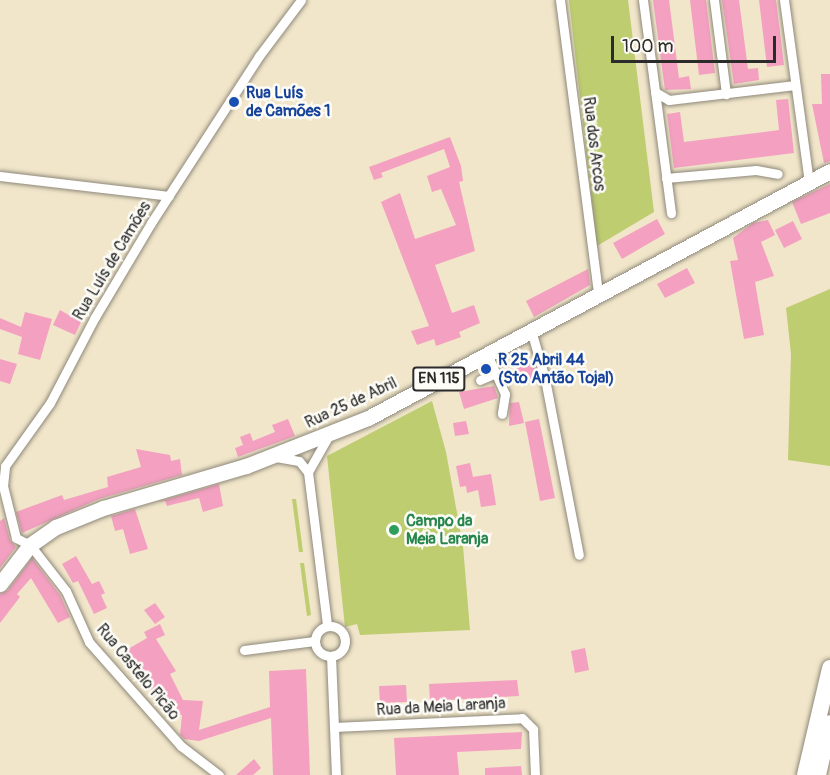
<!DOCTYPE html>
<html>
<head>
<meta charset="utf-8">
<style>
  body { margin:0 }
  #map { position:relative; width:830px; height:775px; overflow:hidden; background:#f1e6ca; font-family:Pangolin,sans-serif }
  div>[style] { position:absolute }
  [style*='--x'] { left:calc(var(--x)*1px); top:calc(var(--y)*1px); width:calc(var(--w)*1px); rotate:calc(var(--a)*1deg) }
  .green>* { inset:0; background:#bdcd70 }
  .building>* { inset:0; background:#f4a0c1 }
  .roads { filter:drop-shadow(0 0 2px #8e887a) drop-shadow(0 0 2px #8e887a) }
  .minor>* { height:9px; margin:-4.5px; padding:0 4.5px; transform-origin:4.5px; border-radius:4.5px; background:#fff }
  .minor>.ring { margin:-4.5px; padding:0; box-sizing:content-box; background:none; border:9px solid #fff; border-radius:50% }
  .primary>* { height:15px; margin:-7.5px; padding:0 7.5px; transform-origin:7.5px; border-radius:7.5px; background:#fff }
  .trunk>* { height:16px; margin:-8px; padding:0 8px; transform-origin:8px; border-radius:8px; background:#fff }
  .dots>* { width:16px; height:16px; translate:-50% -50%; box-sizing:border-box; border:3px solid #fdfcf7; border-radius:50% }
  span { translate:-50% -50%; white-space:nowrap; text-align:center; line-height:1.15; -webkit-text-stroke:5px #fdfcf7; paint-order:stroke }
  .shield-label span { padding:2px 4px; background:#fdfcf7; border:2px solid; border-radius:4px; -webkit-text-stroke-width:0 }
  .shield-label { font-size:15px; color:#2b2b2b; font-weight:700 }
  .transit-label { font-size:16px; color:#164399; font-weight:700 }
  .left { translate:0 -50%; text-align:left }
  .street-label { font-size:16px; color:#2b2b2b }
  .leisure-label { font-size:16px; color:#27864d; font-weight:700 }
  .scale { position:absolute; left:611px; top:36px; width:165px; height:27px; box-sizing:border-box; border:3px solid #2b2b2b; border-top:0; padding-left:8px; font-size:18px; line-height:21px; white-space:nowrap; color:#2b2b2b; -webkit-text-stroke:4px #fdfcf7; paint-order:stroke }
</style>
</head>
<body>
<div id="map">
  <div class="green">
    <i style="clip-path:polygon(569px 0,628px 0,654px 212px,597px 246px)"></i>
    <i style="clip-path:polygon(830px 289px,830px 466px,788px 460px,791px 354px,786px 308px)"></i>
    <i style="clip-path:polygon(432px 401px,446px 452px,463px 546px,470px 630px,360px 635px,357px 624px,345px 627px,327px 456px)"></i>
    <i style="clip-path:polygon(292px 499px,296px 499px,303px 552px,299px 552px)"></i>
    <i style="clip-path:polygon(300px 563px,304px 563px,311px 615px,307px 616px)"></i>
  </div>
  <div class="building">
    <i style="clip-path:polygon(653px 0,669px 0,679px 78px,689px 76px,691px 89px,665px 90px)"></i>
    <i style="clip-path:polygon(690px 0,706px 0,715px 73px,699px 75px)"></i>
    <i style="clip-path:polygon(722px 0,739px 0,748px 69px,758px 68px,759px 80px,734px 84px)"></i>
    <i style="clip-path:polygon(759px 0,776px 0,784px 65px,767px 67px)"></i>
    <i style="clip-path:polygon(821px 74px,830px 74px,830px 161px,824px 163px,812px 104px,822px 104px)"></i>
    <i style="clip-path:polygon(788px 99px,794px 153px,674px 168px,667px 114px,680px 112px,684px 142px,779px 130px,776px 100px)"></i>
    <i style="clip-path:polygon(450px 137px,461px 166px,463px 181px,459px 182px,475px 251px,435px 265px,452px 313px,474px 305px,480px 323px,459px 332px,461px 337px,436px 346px,434px 339px,417px 345px,411px 331px,429px 326px,381px 202px,400px 193px,415px 239px,456px 225px,441px 189px,432px 192px,427px 176px,450px 167px,444px 149px,381px 173px,383px 177px,374px 180px,369px 167px)"></i>
    <i style="clip-path:polygon(830px 184px,830px 213px,801px 224px,792px 202px)"></i>
    <i style="clip-path:polygon(657px 219px,665px 234px,622px 259px,613px 243px)"></i>
    <i style="clip-path:polygon(768px 220px,775px 235px,761px 242px,774px 276px,755px 282px,764px 335px,744px 339px,730px 261px,738px 260px,733px 238px,753px 223px)"></i>
    <i style="clip-path:polygon(793px 221px,802px 239px,784px 248px,775px 230px)"></i>
    <i style="clip-path:polygon(687px 268px,695px 283px,665px 298px,657px 284px)"></i>
    <i style="clip-path:polygon(588px 269px,590px 285px,534px 317px,526px 301px)"></i>
    <i style="clip-path:polygon(60px 310px,81px 322px,75px 335px,53px 325px)"></i>
    <i style="clip-path:polygon(25px 312px,52px 319px,40px 360px,18px 354px,22px 337px,0 329px,0 318px,21px 327px)"></i>
    <i style="clip-path:polygon(0 359px,17px 364px,10px 384px,0 381px)"></i>
    <i style="clip-path:polygon(533px 362px,538px 379px,521px 385px,514px 369px)"></i>
    <i style="clip-path:polygon(494px 386px,498px 398px,464px 409px,459px 392px)"></i>
    <i style="clip-path:polygon(519px 402px,524px 423px,509px 426px,510px 403px)"></i>
    <i style="clip-path:polygon(288px 419px,295px 436px,238px 457px,235px 448px,243px 445px,240px 437px,250px 433px,253px 441px,275px 432px,272px 425px)"></i>
    <i style="clip-path:polygon(539px 419px,555px 498px,540px 501px,525px 422px)"></i>
    <i style="clip-path:polygon(466px 421px,469px 434px,455px 436px,453px 423px)"></i>
    <i style="clip-path:polygon(136px 449px,170px 455px,171px 461px,180px 459px,182px 475px,99px 499px,22px 533px,16px 512px,62px 495px,64px 500px,108px 487px,107px 477px,141px 467px)"></i>
    <i style="clip-path:polygon(470px 463px,473px 477px,491px 474px,496px 505px,481px 507px,478px 490px,467px 493px,466px 486px,460px 487px,456px 466px)"></i>
    <i style="clip-path:polygon(219px 484px,223px 506px,203px 512px,199px 498px,167px 506px,165px 501px,157px 502px)"></i>
    <i style="clip-path:polygon(135px 509px,148px 549px,130px 554px,123px 529px,115px 531px,111px 516px)"></i>
    <i style="clip-path:polygon(4px 518px,10px 540px,16px 547px,0 568px,0 521px)"></i>
    <i style="clip-path:polygon(76px 556px,92px 584px,99px 581px,105px 593px,101px 595px,107px 608px,94px 614px,78px 581px,73px 583px,62px 564px)"></i>
    <i style="clip-path:polygon(32px 558px,60px 595px,70px 617px,58px 623px,31px 578px,17px 594px,20px 597px,0 623px,0 594px,8px 590px)"></i>
    <i style="clip-path:polygon(155px 603px,165px 617px,155px 624px,144px 610px)"></i>
    <i style="clip-path:polygon(160px 624px,165px 635px,156px 639px,176px 671px,170px 674px,183px 700px,203px 701px,199px 730px,270px 707px,269px 671px,306px 669px,310px 775px,273px 775px,271px 718px,199px 741px,184px 739px,180px 735px,182px 715px,170px 714px,160px 694px,156px 696px,123px 652px,147px 638px,144px 632px)"></i>
    <i style="clip-path:polygon(585px 648px,589px 670px,575px 673px,571px 651px)"></i>
    <i style="clip-path:polygon(517px 680px,519px 696px,430px 701px,429px 684px)"></i>
    <i style="clip-path:polygon(406px 685px,407px 702px,380px 703px,379px 686px)"></i>
    <i style="clip-path:polygon(522px 732px,521px 749px,457px 752px,459px 775px,396px 775px,394px 738px)"></i>
    <i style="clip-path:polygon(254px 759px,261px 768px,253px 775px,236px 775px)"></i>
    <i style="clip-path:polygon(521px 766px,522px 775px,485px 775px,485px 768px)"></i>
  </div>
  <div class="roads">
    <div class="minor">
      <i style="--x:560;--y:0;--w:295;--a:82.6"></i>
      <i style="--x:643;--y:0;--w:215;--a:82.5"></i>
      <i style="--x:714;--y:0;--w:95;--a:82.7"></i>
      <i style="--x:784;--y:0;--w:184;--a:82.2"></i>
      <i style="--x:655;--y:92;--w:16;--a:30"></i>
      <i style="--x:669;--y:100;--w:127;--a:-6.8"></i>
      <i style="--x:0;--y:176;--w:170;--a:6.7"></i>
      <i style="--x:666;--y:178;--w:90;--a:-5.1"></i>
      <i style="--x:756;--y:170;--w:22;--a:10"></i>
      <i style="--x:531;--y:330;--w:51;--a:74.1"></i>
      <i style="--x:545;--y:379;--w:179;--a:79.1"></i>
      <i style="--x:487;--y:354;--w:44;--a:65.8"></i>
      <i style="--x:505;--y:394;--w:20;--a:99"></i>
      <i style="--x:480;--y:380;--w:17;--a:-24"></i>
      <i style="--x:276;--y:457;--w:23;--a:10"></i>
      <i style="--x:299;--y:461;--w:14;--a:51"></i>
      <i style="--x:308;--y:472;--w:154;--a:82.9"></i>
      <i style="--x:308;--y:472;--w:43;--a:-60.4"></i>
      <i class="ring" style="left:315px;top:626px;width:21px;height:21px"></i>
      <i style="--x:244;--y:650;--w:71;--a:-7.3"></i>
      <i style="--x:331;--y:656;--w:119;--a:87.6"></i>
      <i style="--x:334;--y:727;--w:188;--a:-2.7"></i>
      <i style="--x:522;--y:718;--w:16;--a:45"></i>
      <i style="--x:533;--y:729;--w:46;--a:87.5"></i>
      <i style="--x:219;--y:775;--w:48;--a:-142.7"></i>
      <i style="--x:181;--y:746;--w:139;--a:-131.5"></i>
      <i style="--x:89;--y:642;--w:56;--a:-114.3"></i>
      <i style="--x:66;--y:591;--w:58;--a:-128"></i>
      <i style="--x:30;--y:545;--w:16;--a:-153"></i>
      <i style="--x:16;--y:538;--w:54;--a:-104"></i>
      <i style="--x:3;--y:486;--w:20;--a:-84"></i>
      <i style="--x:5;--y:466;--w:77;--a:-54.5"></i>
      <i style="--x:50;--y:403;--w:97;--a:-62.4"></i>
      <i style="--x:95;--y:317;--w:109;--a:-59.2"></i>
      <i style="--x:151;--y:223;--w:199;--a:-57.1"></i>
      <i style="--x:259;--y:56;--w:70;--a:-53.1"></i>
    </div>
    <div class="primary">
      <i style="--x:0;--y:584;--w:49;--a:-52.4"></i>
      <i style="--x:30;--y:545;--w:32;--a:-35"></i>
      <i style="--x:56;--y:527;--w:51;--a:-22"></i>
      <i style="--x:103;--y:508;--w:149;--a:-16.4"></i>
      <i style="--x:246;--y:466;--w:131;--a:-21.5"></i>
      <i style="--x:368;--y:418;--w:524;--a:-28.13"></i>
    </div>
    <div class="trunk">
      <i style="--x:805;--y:775;--w:110;--a:-76.8"></i>
      <i style="--x:818;--y:775;--w:53;--a:-77"></i>
    </div>
  </div>
  <div class="dots">
    <i style="left:234px;top:102px;background:#1a4fb4"></i>
    <i style="left:486px;top:369px;background:#1a4fb4"></i>
    <i style="left:394px;top:530px;background:#2e9e5b"></i>
  </div>
  <div class="shield-label">
    <span style="left:439px;top:379px">EN 115</span>
  </div>
  <div class="transit-label">
    <span class="left" style="left:246px;top:102px">Rua Luís<br>de Camões 1</span>
    <span class="left" style="left:498px;top:369px">R 25 Abril 44<br>(Sto Antão Tojal)</span>
  </div>
  <div class="street-label">
    <span style="left:594px;top:144px;rotate:83deg">Rua dos Arcos</span>
    <span style="left:112px;top:261px;rotate:-59deg">Rua Luís de Camões</span>
    <span style="left:351px;top:403px;rotate:-25deg">Rua 25 de Abril</span>
    <span style="left:138px;top:672px;rotate:50deg">Rua Castelo Picão</span>
    <span style="left:441px;top:707px;rotate:-3deg">Rua da Meia Laranja</span>
  </div>
  <div class="leisure-label">
    <span class="left" style="left:406px;top:530px">Campo da<br>Meia Laranja</span>
  </div>
  <div class="scale">100 m</div>
</div>
</body>
</html>
